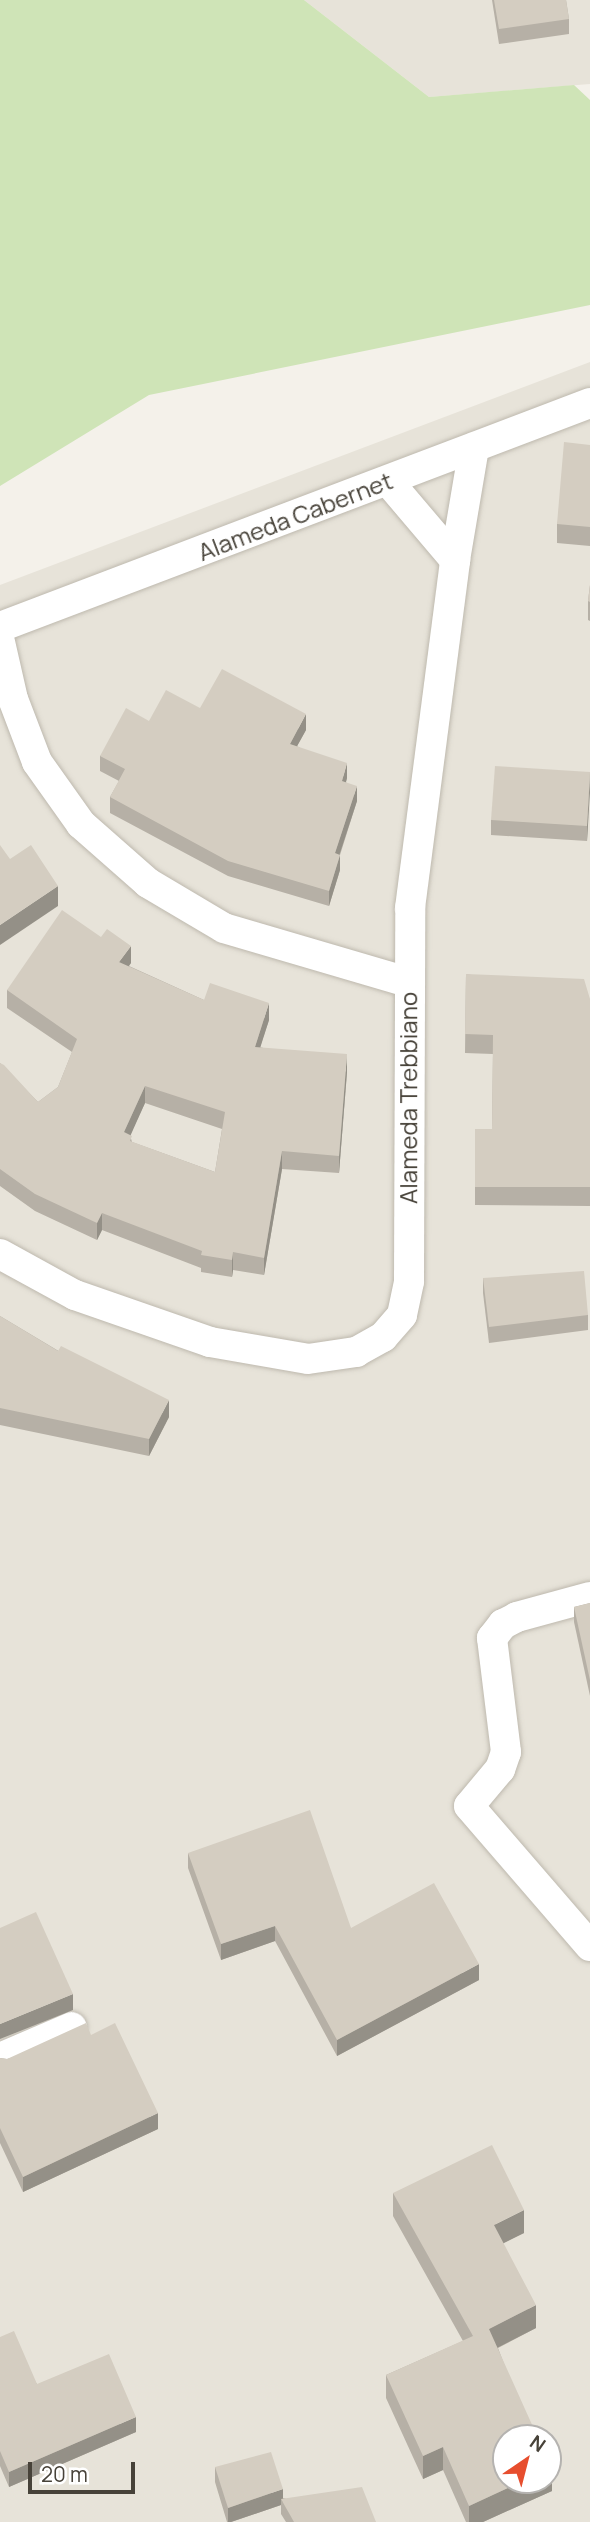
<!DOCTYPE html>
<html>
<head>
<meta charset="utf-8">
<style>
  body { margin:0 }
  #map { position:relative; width:590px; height:2522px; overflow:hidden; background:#f4f1ea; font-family:Manrope,sans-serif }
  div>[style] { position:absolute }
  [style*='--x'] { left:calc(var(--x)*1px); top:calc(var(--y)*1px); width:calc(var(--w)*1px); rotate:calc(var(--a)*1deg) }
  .residential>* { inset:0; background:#e7e3d9 }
  .green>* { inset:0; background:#cfe4b7 }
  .roads { filter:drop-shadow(0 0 2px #beb9ae) drop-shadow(0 0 2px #beb9ae) }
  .street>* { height:30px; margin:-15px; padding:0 15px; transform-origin:15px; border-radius:15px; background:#fff }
  .wall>* { inset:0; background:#b6b0a6 }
  .shaded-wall>* { inset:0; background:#949087 }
  .building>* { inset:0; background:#d4cdc1 }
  span { translate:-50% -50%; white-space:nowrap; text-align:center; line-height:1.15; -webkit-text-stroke:6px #fff; paint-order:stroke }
  .street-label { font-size:24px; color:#474239 }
  .north { position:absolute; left:492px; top:2424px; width:70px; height:70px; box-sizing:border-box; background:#fff; border:2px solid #b5b3b0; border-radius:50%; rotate:35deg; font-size:19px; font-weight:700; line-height:28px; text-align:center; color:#474239 }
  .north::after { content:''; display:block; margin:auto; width:24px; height:32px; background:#e74e2e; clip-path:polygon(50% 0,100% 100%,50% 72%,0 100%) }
  .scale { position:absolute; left:28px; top:2462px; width:107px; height:32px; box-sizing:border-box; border:4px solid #474239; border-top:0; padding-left:9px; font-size:21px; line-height:24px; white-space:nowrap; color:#474239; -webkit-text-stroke:5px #fff; paint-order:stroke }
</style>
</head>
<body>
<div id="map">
  <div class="residential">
    <i style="clip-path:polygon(304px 0,590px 0,590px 84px,429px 97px)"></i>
    <i style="clip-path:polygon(evenodd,590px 362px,590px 2522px,0 2522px,0 585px,590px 362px,506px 2438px,548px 2438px,548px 2480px,506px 2480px,506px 2438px)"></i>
  </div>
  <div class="green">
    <i style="clip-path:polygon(0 0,304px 0,429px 97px,574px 85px,590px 100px,590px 305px,149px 395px,0 486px)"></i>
  </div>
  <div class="roads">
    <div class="street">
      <i style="--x:388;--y:481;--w:104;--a:49.7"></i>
      <i style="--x:0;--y:627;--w:631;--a:-20.79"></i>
      <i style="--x:0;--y:642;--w:58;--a:77.2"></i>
      <i style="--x:13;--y:699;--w:67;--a:69.1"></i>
      <i style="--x:37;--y:762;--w:76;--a:54.6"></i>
      <i style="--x:81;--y:824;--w:89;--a:41.4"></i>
      <i style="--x:148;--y:883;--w:88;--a:30.6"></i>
      <i style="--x:224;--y:928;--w:191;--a:16.4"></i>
      <i style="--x:0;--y:1254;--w:85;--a:28.7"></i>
      <i style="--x:75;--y:1295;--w:143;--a:19.2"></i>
      <i style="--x:210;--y:1342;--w:99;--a:9.8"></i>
      <i style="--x:308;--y:1359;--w:49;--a:-8.3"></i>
      <i style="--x:356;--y:1352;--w:31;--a:-29"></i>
      <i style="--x:383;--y:1337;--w:29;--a:-49"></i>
      <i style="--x:402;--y:1315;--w:34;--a:-78"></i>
      <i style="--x:409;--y:1282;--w:374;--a:-89.8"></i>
      <i style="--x:410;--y:908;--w:351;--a:-82.6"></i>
      <i style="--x:455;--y:560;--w:114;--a:-80.4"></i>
      <i style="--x:590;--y:1597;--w:76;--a:164.7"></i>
      <i style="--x:517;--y:1617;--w:16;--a:153"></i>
      <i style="--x:503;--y:1624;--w:18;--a:128"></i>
      <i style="--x:492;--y:1638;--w:115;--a:83"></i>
      <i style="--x:506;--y:1752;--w:18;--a:109"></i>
      <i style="--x:500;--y:1769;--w:48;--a:130"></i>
      <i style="--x:469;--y:1806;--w:185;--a:49.2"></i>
      <i style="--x:0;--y:2058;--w:78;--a:-23.3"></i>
    </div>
  </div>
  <div class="wall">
    <i style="clip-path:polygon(492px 0,566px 0,569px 19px,569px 34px,499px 44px)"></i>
    <i style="clip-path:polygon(590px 445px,590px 546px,557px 543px,557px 524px)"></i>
    <i style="clip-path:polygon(590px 585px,590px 621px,588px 620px,588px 601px)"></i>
    <i style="clip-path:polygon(200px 708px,306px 730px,297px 746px,347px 778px,346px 782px,357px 801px,340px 855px,340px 870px,329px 906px,228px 876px,110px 813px,110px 797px,119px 781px,100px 771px,100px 756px,149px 721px)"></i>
    <i style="clip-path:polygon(590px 772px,587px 841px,491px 835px,491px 820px)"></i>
    <i style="clip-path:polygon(evenodd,131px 963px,129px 966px,204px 1000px,269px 1020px,260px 1047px,347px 1072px,339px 1173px,282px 1169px,264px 1275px,233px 1270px,232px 1277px,201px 1272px,201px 1268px,102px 1230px,97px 1240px,35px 1211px,0 1186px,0 1063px,38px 1102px,58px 1087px,72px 1052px,7px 1008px,7px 990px,131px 963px,145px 1103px,222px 1129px,215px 1172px,132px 1142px,130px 1135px,145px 1103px)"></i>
    <i style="clip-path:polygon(466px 974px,590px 999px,590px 1206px,475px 1205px,475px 1129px,492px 1129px,493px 1054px,465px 1053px)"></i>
    <i style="clip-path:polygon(483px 1278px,588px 1315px,588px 1330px,489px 1343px,483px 1293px)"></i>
    <i style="clip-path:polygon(0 1316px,169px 1417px,149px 1456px,0 1425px)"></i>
    <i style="clip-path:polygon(590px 1603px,590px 1696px,574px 1622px,574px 1607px)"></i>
    <i style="clip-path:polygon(188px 1853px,351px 1928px,479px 1980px,337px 2056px,275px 1941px,221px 1960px,188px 1868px)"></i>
    <i style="clip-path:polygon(91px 2035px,158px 2129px,23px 2192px,0 2143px,0 2058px,7px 2059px)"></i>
    <i style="clip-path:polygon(393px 2193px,524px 2233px,503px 2243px,536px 2328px,498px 2348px,552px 2491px,483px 2522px,466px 2522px,443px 2470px,423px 2479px,386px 2398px,386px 2375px,463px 2341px,393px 2216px)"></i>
    <i style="clip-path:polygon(0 2337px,37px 2384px,136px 2432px,9px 2487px,0 2466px)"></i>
    <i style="clip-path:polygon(215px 2467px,283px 2498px,376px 2522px,286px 2522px,281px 2514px,281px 2505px,231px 2522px,227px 2522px,215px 2482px)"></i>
  </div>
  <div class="shaded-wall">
    <i style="clip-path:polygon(306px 714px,306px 730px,290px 759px,290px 744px)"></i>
    <i style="clip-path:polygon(347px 763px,347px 778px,342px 796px,342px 781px)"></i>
    <i style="clip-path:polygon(590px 777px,590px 792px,587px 841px,587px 826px)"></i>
    <i style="clip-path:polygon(357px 786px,357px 801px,335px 868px,335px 853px)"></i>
    <i style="clip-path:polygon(340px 855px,340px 870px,329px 906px,329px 891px)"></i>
    <i style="clip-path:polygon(58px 886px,58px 906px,0 945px,0 925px)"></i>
    <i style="clip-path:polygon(131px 946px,131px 963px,119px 979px,119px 962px)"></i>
    <i style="clip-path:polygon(269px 1003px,269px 1020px,255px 1064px,255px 1047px)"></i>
    <i style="clip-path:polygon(347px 1054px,347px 1072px,339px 1173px,339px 1156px)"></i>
    <i style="clip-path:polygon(145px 1086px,145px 1103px,124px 1150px,124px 1132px)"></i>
    <i style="clip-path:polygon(282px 1151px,282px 1169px,264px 1275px,264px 1258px)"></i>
    <i style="clip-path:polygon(102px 1213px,102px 1230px,97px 1240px,97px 1223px)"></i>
    <i style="clip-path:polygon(233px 1252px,233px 1270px,232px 1277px,232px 1260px)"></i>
    <i style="clip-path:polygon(169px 1400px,169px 1417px,149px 1456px,149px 1439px)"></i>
    <i style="clip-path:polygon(275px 1926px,275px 1941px,221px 1960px,221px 1944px)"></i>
    <i style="clip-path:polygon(479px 1964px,479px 1980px,337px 2056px,337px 2040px)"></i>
    <i style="clip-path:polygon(73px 1994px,73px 2010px,0 2039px,0 2024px)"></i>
    <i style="clip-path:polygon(158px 2113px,158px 2129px,23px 2192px,23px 2177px)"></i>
    <i style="clip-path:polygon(524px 2210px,524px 2233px,494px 2248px,494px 2225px)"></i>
    <i style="clip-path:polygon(536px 2305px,536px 2328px,489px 2352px,489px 2329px)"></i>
    <i style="clip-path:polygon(136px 2417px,136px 2432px,9px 2487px,9px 2472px)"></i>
    <i style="clip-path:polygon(443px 2447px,443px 2470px,423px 2479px,423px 2456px)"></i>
    <i style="clip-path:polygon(552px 2468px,552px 2491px,483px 2522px,469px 2522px,469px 2506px,525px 2480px,548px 2480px,548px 2470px)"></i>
    <i style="clip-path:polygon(283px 2489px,283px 2502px,281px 2499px,281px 2505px,231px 2522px,228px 2522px,228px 2508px)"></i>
  </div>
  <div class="building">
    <i style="clip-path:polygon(494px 0,566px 0,569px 19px,499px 29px)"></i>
    <i style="clip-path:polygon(564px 442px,590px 445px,590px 527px,557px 524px)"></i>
    <i style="clip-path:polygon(590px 585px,590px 602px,588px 601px)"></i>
    <i style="clip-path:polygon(222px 669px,306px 714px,290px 744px,347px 763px,342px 781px,357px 786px,335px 853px,340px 855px,329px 891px,228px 861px,110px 797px,125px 769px,100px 756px,126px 708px,149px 721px,166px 690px,200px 708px)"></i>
    <i style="clip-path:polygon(495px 766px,590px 772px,587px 826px,491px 820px)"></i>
    <i style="clip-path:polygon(0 845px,10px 859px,31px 845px,58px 886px,0 925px)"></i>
    <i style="clip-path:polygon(evenodd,62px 910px,101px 937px,107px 929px,131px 946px,119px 962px,204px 1000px,210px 983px,269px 1003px,255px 1047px,347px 1054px,339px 1156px,282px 1151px,264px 1258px,233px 1252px,232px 1260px,201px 1255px,202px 1251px,102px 1213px,97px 1223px,35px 1194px,0 1169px,0 1063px,4px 1065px,38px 1102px,58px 1087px,77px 1039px,7px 990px,62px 910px,145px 1086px,225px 1112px,215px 1172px,130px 1141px,132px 1136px,124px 1132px,145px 1086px)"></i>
    <i style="clip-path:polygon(466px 974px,584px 979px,590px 999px,590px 1187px,475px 1187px,475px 1129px,492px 1129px,493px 1035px,465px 1034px)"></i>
    <i style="clip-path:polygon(584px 1271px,588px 1315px,489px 1327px,483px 1278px)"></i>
    <i style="clip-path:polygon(0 1316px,58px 1351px,61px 1346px,169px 1400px,149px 1439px,0 1408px)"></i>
    <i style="clip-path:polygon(590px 1603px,590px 1680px,574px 1607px)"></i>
    <i style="clip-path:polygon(310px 1810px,351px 1928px,434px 1883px,479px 1964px,337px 2040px,275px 1926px,221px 1944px,188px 1853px)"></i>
    <i style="clip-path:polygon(36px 1912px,73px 1994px,0 2024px,0 1928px)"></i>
    <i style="clip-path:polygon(86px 2023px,91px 2035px,115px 2023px,158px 2113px,23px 2177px,0 2128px,0 2058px,7px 2059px)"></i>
    <i style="clip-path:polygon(492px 2145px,524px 2210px,494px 2225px,536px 2305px,489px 2329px,538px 2438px,506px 2438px,506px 2480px,525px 2480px,469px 2506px,443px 2447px,423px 2456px,386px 2375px,473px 2336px,393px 2193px)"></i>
    <i style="clip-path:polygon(14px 2331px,37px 2384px,109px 2354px,136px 2417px,9px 2472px,0 2451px,0 2337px)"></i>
    <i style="clip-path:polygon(271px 2452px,283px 2489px,228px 2508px,215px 2467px)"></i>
    <i style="clip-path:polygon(548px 2460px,552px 2468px,548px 2470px)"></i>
    <i style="clip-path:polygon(362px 2487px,376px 2522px,294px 2522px,281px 2499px)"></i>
  </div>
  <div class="street-label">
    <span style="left:295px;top:516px;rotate:-21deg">Alameda Cabernet</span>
    <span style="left:408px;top:1098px;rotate:-90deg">Alameda Trebbiano</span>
  </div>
  <div class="north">N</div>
  <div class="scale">20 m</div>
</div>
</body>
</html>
